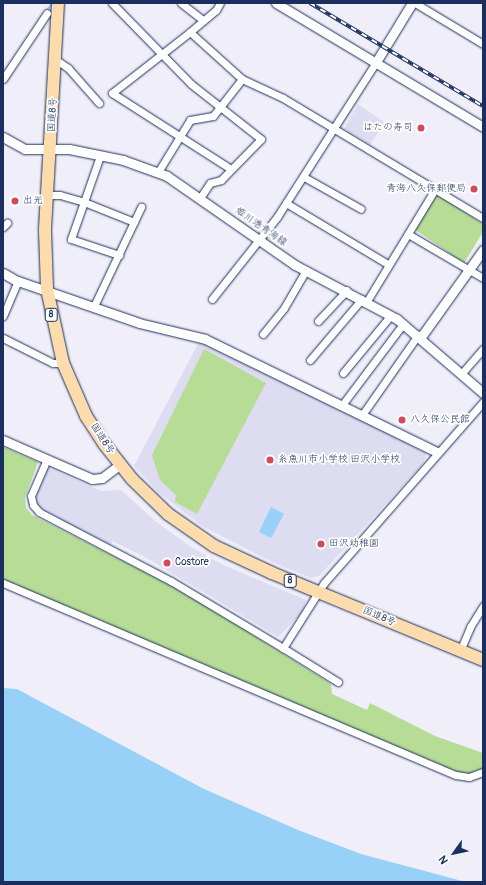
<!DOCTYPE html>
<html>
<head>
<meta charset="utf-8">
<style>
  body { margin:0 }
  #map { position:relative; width:486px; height:885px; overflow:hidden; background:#f0eff9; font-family:Pangolin,"Klee One",sans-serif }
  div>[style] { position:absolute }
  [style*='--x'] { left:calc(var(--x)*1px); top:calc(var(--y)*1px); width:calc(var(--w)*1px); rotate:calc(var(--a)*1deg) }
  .built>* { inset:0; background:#dddcf1 }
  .green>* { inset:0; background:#b7dc96 }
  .water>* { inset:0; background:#97d1f7 }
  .stream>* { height:2px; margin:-1px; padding:0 1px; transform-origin:1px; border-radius:1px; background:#97d1f7 }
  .roads { filter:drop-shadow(0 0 1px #1b2f5e) drop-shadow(0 0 1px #1b2f5e) }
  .street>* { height:7px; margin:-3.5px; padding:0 3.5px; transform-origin:3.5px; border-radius:3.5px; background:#fff }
  .secondary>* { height:9px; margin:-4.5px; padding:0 4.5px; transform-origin:4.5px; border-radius:4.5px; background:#fff }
  .highway>* { height:12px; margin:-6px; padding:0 6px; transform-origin:6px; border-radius:6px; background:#fcdcac }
  .rail>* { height:3.5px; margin-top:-1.75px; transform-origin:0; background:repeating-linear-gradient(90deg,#fff 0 6px,#1b2f5e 0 12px); box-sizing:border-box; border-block:1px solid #1b2f5e }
  .dots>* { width:11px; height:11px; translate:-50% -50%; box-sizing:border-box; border:2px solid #fff; border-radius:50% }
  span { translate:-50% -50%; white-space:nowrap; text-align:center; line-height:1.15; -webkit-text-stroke:3.5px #fff; paint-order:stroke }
  .shield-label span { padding:1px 3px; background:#fff; border:1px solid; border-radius:3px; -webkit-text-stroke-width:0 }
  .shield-label { font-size:9px; color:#1b2f5e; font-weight:700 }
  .street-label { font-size:10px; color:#1b2f5e }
  .poi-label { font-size:10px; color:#1b2f5e }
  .right { translate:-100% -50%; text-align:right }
  .left { translate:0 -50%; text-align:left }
  .frame { position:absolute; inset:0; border:4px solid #1b2f5e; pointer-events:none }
  .north { position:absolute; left:434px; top:833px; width:40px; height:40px; -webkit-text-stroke:3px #fff; paint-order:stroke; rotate:237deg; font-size:11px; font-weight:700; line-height:16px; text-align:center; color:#1b2f5e }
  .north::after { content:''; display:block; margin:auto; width:14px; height:18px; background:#1b2f5e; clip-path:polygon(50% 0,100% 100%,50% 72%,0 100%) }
</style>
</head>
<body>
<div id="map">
  <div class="built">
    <i style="clip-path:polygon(358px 104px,384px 122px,370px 145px,344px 129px)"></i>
    <i style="clip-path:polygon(200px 340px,425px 451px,426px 457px,422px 465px,319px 576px,311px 578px,274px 563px,202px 526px,158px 492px,134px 466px)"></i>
    <i style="clip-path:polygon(47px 467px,101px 491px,121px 490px,155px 521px,191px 547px,223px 565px,306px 600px,302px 613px,278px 637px,150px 560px,113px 541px,110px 545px,38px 509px,34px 498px)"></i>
  </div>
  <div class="green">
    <i style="clip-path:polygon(437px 194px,483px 224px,483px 232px,464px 263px,414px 229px)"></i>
    <i style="clip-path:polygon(204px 349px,266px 383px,197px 514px,175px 502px,176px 495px,160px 480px,152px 455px)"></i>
    <i style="clip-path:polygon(3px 447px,38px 462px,25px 498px,26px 508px,32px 515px,190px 595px,331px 684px,332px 694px,367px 710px,370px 703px,435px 736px,483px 753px,483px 770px,472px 774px,459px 774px,3px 580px)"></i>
  </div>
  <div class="water">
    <i style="clip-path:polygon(271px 507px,284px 514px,271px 538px,259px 532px)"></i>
    <i style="clip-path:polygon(3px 688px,17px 689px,202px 788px,298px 830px,361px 854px,466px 882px,3px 882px)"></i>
  </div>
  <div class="stream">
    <i style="--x:46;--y:11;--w:11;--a:-49"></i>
  </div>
  <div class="roads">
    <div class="street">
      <i style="--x:112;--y:3;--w:113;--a:45.7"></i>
      <i style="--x:191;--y:84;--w:89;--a:38.2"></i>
      <i style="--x:261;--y:139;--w:57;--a:134.3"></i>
      <i style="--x:221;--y:180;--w:11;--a:165"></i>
      <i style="--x:210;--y:183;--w:18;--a:124"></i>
      <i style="--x:181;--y:3;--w:28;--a:38"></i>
      <i style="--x:220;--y:3;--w:8;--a:120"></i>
      <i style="--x:216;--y:10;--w:34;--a:140"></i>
      <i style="--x:190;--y:32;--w:99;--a:142"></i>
      <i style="--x:112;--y:93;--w:141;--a:32.6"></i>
      <i style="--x:415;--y:3;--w:79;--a:31.1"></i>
      <i style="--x:190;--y:32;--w:70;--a:42.1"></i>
      <i style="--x:242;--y:79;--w:45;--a:24.9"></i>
      <i style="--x:283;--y:98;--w:233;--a:31"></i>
      <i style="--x:55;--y:59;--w:16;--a:35"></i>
      <i style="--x:68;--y:68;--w:47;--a:48.5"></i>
      <i style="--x:3;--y:79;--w:79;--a:-56.3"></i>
      <i style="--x:100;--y:156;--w:88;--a:109.3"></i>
      <i style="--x:71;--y:239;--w:51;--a:18.4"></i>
      <i style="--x:158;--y:172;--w:61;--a:-58.4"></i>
      <i style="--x:190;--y:120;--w:23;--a:-10"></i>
      <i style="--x:213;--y:116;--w:47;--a:-51.9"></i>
      <i style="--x:304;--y:177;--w:65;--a:29.3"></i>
      <i style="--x:47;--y:195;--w:13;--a:0"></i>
      <i style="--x:60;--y:195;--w:25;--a:16"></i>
      <i style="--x:84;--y:202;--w:54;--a:21.8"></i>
      <i style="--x:286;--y:203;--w:120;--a:31"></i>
      <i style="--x:3;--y:227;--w:6;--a:-45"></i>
      <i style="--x:408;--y:234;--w:87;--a:30.4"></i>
      <i style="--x:212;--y:299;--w:105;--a:-51.6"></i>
      <i style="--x:277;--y:217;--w:184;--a:-57.4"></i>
      <i style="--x:367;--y:301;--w:131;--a:-58.7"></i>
      <i style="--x:94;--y:306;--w:110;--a:-64.6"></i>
      <i style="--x:3;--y:316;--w:39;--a:-67"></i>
      <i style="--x:318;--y:321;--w:42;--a:-46.9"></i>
      <i style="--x:263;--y:334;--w:33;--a:-51"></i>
      <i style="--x:284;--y:308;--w:44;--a:-59.9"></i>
      <i style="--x:3;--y:338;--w:56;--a:26.6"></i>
      <i style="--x:53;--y:363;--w:10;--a:0"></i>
      <i style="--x:310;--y:360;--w:80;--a:-49.6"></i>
      <i style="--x:343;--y:373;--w:75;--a:-50.4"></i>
      <i style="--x:462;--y:373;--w:32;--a:-49"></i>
      <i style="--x:342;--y:405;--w:101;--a:-53"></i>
      <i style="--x:362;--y:415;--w:98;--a:-55"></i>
      <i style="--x:47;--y:459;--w:40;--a:113.4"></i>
      <i style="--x:31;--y:496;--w:9;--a:77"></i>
      <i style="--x:33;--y:505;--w:9;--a:49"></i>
      <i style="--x:39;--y:512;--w:149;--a:27.6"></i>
      <i style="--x:171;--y:581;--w:131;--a:30.9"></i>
      <i style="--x:3;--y:583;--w:492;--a:23"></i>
      <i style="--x:456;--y:775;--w:13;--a:9"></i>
      <i style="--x:469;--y:777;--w:15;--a:-20"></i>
      <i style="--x:460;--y:651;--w:26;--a:-67"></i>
      <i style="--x:470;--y:627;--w:25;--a:-58"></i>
      <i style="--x:338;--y:682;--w:65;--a:-148.3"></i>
      <i style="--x:283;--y:648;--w:77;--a:-57.8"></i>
      <i style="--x:324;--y:583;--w:241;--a:-48.7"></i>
    </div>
    <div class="secondary">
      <i style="--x:276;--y:3;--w:241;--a:30.9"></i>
      <i style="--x:376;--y:62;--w:69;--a:-58.6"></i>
      <i style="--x:3;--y:137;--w:25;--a:29"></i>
      <i style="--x:25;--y:149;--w:44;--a:0"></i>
      <i style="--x:69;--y:149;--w:55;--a:11.5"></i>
      <i style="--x:123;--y:160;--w:47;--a:20"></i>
      <i style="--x:167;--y:176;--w:156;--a:34.8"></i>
      <i style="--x:295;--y:265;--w:115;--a:27.9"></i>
      <i style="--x:397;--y:319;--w:113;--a:40.7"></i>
      <i style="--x:3;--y:273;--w:14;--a:30"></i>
      <i style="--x:15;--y:280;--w:131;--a:19.1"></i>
      <i style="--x:139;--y:323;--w:68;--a:13.6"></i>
      <i style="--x:205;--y:339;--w:258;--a:26"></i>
      <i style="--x:421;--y:337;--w:107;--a:-54.5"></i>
      <i style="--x:3;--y:440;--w:97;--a:23.7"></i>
      <i style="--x:92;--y:479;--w:10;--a:-6"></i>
      <i style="--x:102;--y:478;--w:21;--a:-37"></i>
    </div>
    <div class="highway">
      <i style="--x:58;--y:3;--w:228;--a:93.3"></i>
      <i style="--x:45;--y:231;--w:58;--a:88"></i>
      <i style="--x:47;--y:289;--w:76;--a:77.8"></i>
      <i style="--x:63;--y:363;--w:58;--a:66.5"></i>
      <i style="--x:86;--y:416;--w:35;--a:57"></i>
      <i style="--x:105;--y:445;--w:43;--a:51.5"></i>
      <i style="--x:132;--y:479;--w:50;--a:44.2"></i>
      <i style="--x:168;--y:514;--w:56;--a:34.8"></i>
      <i style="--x:214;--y:546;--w:64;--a:25"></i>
      <i style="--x:272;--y:573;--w:228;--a:22.4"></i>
    </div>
  </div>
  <div class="rail">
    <i style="--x:310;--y:3;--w:201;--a:30.8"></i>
  </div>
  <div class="dots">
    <i style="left:421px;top:128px;background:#d1495b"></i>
    <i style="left:474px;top:189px;background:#d1495b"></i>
    <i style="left:15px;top:201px;background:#d1495b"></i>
    <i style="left:402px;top:420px;background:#d1495b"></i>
    <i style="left:270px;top:460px;background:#d1495b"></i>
    <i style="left:321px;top:544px;background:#d1495b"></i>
    <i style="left:167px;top:563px;background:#d1495b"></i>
  </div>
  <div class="shield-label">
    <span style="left:51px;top:315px">8</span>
    <span style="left:290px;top:581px">8</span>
  </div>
  <div class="street-label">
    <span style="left:53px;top:115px;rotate:-87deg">国道8号</span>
    <span style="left:261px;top:227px;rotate:35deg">姫川港青海線</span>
    <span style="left:102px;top:439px;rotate:57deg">国道8号</span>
    <span style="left:379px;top:617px;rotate:23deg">国道8号</span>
  </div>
  <div class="poi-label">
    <span class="right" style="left:413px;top:128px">はたの寿司</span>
    <span class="right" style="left:466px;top:189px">青海八久保郵便局</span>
    <span class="left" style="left:23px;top:201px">出光</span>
    <span class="left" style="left:410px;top:420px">八久保公民館</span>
    <span class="left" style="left:278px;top:460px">糸魚川市小学校 田沢小学校</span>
    <span class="left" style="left:329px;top:544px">田沢幼稚園</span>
    <span class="left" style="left:175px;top:563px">Costore</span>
  </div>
  <div class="frame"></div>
  <div class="north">N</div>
</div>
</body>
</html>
